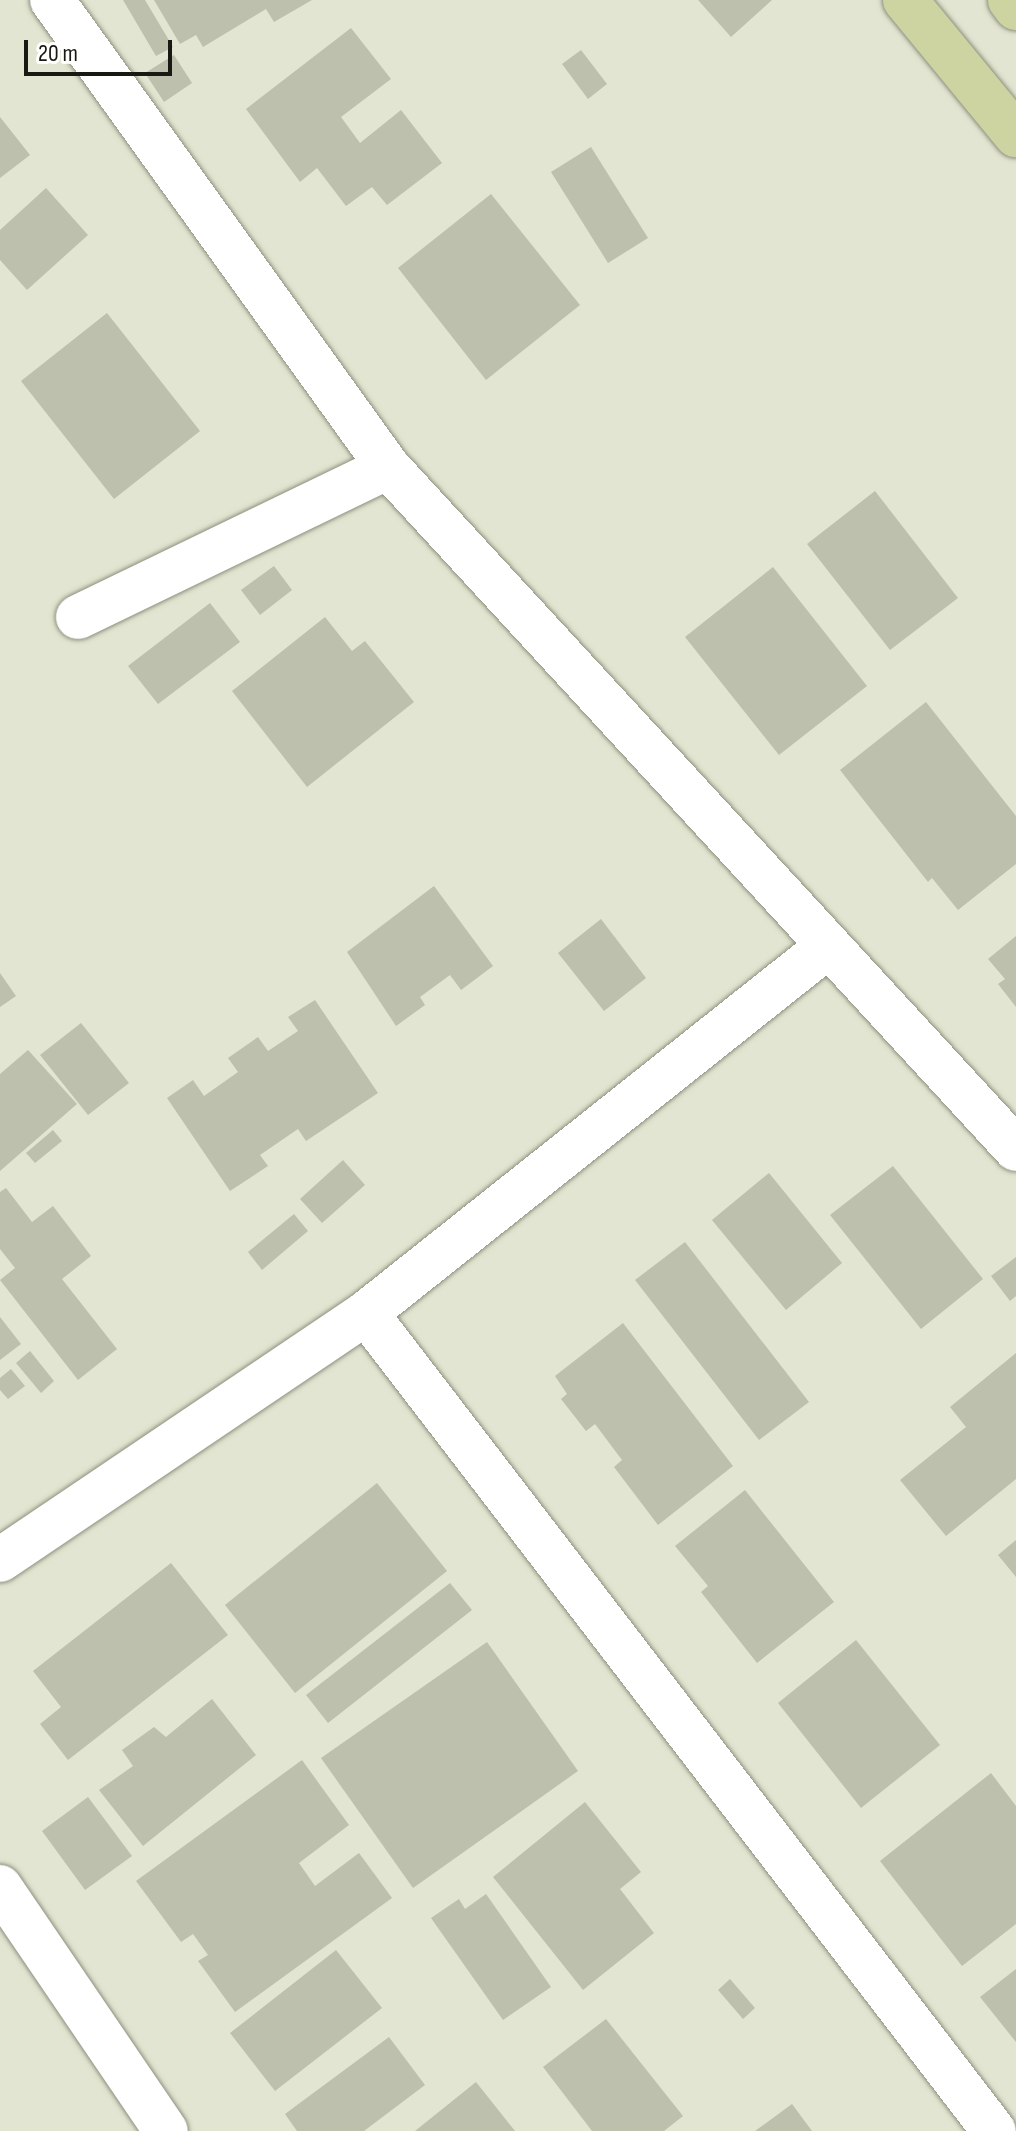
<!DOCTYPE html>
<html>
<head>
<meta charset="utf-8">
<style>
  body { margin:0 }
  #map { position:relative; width:1016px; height:2131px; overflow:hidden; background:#e1e5d1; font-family:"Sofia Sans Condensed",sans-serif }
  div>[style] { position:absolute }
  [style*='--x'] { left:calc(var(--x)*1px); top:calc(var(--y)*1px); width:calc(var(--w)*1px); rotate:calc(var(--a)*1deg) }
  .building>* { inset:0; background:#bcc0ac }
  .roads { filter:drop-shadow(0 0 2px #8c907d) drop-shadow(0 0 2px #8c907d) }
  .street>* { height:44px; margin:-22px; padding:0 22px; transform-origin:22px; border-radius:22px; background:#fff }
  .primary>* { height:44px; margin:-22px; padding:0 22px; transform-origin:22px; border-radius:22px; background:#cdd4a1 }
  span { translate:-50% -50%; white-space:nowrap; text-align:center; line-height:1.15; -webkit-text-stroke:8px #fff; paint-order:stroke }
  .scale { position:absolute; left:24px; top:40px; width:148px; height:36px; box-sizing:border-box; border:4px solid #181912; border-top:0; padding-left:10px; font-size:24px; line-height:28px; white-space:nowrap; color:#181912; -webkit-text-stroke:6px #fff; paint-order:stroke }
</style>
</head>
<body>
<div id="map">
  <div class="building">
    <i style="clip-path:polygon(123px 0,145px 0,173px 47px,156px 56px)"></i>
    <i style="clip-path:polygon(154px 0,312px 0,274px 22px,266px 9px,203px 47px,196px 35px,180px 44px)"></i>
    <i style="clip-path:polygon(698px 0,772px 0,731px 37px)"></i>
    <i style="clip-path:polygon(351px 28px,391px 79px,341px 117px,360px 143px,401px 110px,442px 163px,387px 205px,372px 187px,346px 206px,317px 168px,300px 182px,246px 109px)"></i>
    <i style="clip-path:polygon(581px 50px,607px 84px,588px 99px,562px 64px)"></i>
    <i style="clip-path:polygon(174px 55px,192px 83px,164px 102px,145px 73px)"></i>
    <i style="clip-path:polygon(0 117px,30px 155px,0 178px)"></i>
    <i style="clip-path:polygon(591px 147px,648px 238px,608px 263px,551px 172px)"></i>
    <i style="clip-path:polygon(46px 188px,88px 235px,27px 290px,0 260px,0 230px)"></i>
    <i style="clip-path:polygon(491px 194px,580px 305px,486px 380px,398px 268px)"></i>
    <i style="clip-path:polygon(107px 313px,200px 431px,114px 499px,21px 381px)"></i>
    <i style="clip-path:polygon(875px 491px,958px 598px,890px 650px,807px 544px)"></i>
    <i style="clip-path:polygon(274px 566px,292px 590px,260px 615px,241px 590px)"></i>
    <i style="clip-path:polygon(773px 567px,867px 686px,779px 755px,685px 637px)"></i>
    <i style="clip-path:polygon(210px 603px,240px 642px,158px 704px,128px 666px)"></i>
    <i style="clip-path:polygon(325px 617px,352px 651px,365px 641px,414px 702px,307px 787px,232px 691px)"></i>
    <i style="clip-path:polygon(926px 702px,1016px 816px,1016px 864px,958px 910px,932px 878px,928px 882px,840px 770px)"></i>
    <i style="clip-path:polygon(434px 886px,493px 966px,461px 990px,450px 975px,420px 997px,425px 1005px,396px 1026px,347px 952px)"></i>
    <i style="clip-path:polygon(601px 919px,646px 978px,604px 1011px,558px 953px)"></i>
    <i style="clip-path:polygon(1016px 936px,1016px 1007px,998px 984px,1005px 979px,988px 959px)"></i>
    <i style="clip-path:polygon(0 973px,16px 996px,0 1007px)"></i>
    <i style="clip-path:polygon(315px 1000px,378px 1093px,306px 1141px,298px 1129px,260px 1155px,268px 1166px,230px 1191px,167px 1098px,193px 1080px,204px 1096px,238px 1072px,228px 1058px,258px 1037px,268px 1051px,298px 1031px,288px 1017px)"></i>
    <i style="clip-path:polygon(81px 1023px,129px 1083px,88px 1115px,40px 1055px)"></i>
    <i style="clip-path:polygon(28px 1050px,77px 1104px,0 1171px,0 1074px)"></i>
    <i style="clip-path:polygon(53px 1130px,62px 1141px,35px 1163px,26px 1153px)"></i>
    <i style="clip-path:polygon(343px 1160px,365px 1185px,322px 1223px,300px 1199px)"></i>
    <i style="clip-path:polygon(893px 1166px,983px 1279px,921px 1329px,830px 1215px)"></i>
    <i style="clip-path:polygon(769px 1173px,842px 1263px,786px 1310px,712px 1220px)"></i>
    <i style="clip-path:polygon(6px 1188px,32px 1222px,53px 1206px,91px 1256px,62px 1279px,117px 1349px,78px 1380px,0 1280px,15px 1268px,0 1249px,0 1192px)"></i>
    <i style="clip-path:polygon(294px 1214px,308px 1231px,262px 1270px,248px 1252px)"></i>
    <i style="clip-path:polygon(685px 1242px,809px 1402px,759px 1440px,635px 1280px)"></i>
    <i style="clip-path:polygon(1016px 1257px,1016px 1296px,1010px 1301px,991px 1276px)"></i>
    <i style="clip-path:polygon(0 1317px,21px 1344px,0 1360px)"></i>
    <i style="clip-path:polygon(623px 1323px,733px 1466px,658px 1525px,614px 1467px,622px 1460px,595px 1424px,586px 1431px,561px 1399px,567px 1394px,555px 1376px)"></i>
    <i style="clip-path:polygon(30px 1351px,54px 1381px,41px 1393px,16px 1363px)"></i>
    <i style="clip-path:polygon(1016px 1353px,1016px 1479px,946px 1536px,900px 1480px,966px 1427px,950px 1407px)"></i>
    <i style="clip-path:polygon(11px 1369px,25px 1386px,8px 1399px,0 1390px,0 1378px)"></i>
    <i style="clip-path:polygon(377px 1483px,447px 1571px,295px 1693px,225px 1605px)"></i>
    <i style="clip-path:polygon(745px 1490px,834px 1602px,757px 1663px,701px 1592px,708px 1586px,675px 1546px)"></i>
    <i style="clip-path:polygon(1016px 1540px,1016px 1577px,998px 1555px)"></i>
    <i style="clip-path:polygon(171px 1563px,228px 1635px,68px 1760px,40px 1724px,61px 1707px,33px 1671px)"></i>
    <i style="clip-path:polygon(450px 1583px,472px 1610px,328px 1723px,306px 1695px)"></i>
    <i style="clip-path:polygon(856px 1640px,940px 1745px,861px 1808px,778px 1703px)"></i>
    <i style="clip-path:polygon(487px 1642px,578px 1771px,413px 1888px,321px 1758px)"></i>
    <i style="clip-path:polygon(212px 1699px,256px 1755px,143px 1846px,99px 1790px,133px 1766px,122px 1750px,154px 1727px,166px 1737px)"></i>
    <i style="clip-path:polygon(302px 1760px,349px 1825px,299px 1863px,315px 1886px,359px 1853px,392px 1898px,235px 2012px,198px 1961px,208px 1955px,193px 1934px,181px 1942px,136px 1881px)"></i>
    <i style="clip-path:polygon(991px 1773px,1016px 1806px,1016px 1924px,962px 1966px,880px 1861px)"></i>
    <i style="clip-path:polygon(88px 1797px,132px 1856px,85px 1890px,42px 1831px)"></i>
    <i style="clip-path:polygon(585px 1802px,641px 1872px,620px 1889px,654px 1933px,583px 1990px,493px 1877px)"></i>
    <i style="clip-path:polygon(486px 1894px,551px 1987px,503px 2020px,431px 1918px,459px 1899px,465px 1909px)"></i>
    <i style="clip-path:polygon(336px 1950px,382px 2008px,275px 2091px,230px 2033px)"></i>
    <i style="clip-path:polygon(1016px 1969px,1016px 2042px,980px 1997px)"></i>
    <i style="clip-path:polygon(730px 1979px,755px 2008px,743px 2019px,718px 1990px)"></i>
    <i style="clip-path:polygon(606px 2019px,683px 2116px,664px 2131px,592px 2131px,543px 2067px)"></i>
    <i style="clip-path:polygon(389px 2037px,425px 2085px,364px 2131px,297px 2131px,285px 2114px)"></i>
    <i style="clip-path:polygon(476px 2082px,515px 2131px,415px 2131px)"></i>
    <i style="clip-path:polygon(792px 2104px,812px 2131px,755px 2131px)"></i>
  </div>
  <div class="roads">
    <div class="street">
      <i style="--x:52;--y:0;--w:575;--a:54.27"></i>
      <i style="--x:388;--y:467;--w:927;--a:47.36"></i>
      <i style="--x:78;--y:617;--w:344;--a:-25.8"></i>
      <i style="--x:366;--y:1313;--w:1031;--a:52.49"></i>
      <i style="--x:0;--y:1560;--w:442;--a:-34"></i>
      <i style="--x:366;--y:1313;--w:589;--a:-38.45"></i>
      <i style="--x:0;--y:1887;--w:295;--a:55.8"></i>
    </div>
    <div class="primary">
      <i style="--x:905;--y:0;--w:175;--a:50.6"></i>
      <i style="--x:1010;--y:0;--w:10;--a:53"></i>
    </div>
  </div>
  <div class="scale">20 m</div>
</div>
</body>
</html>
